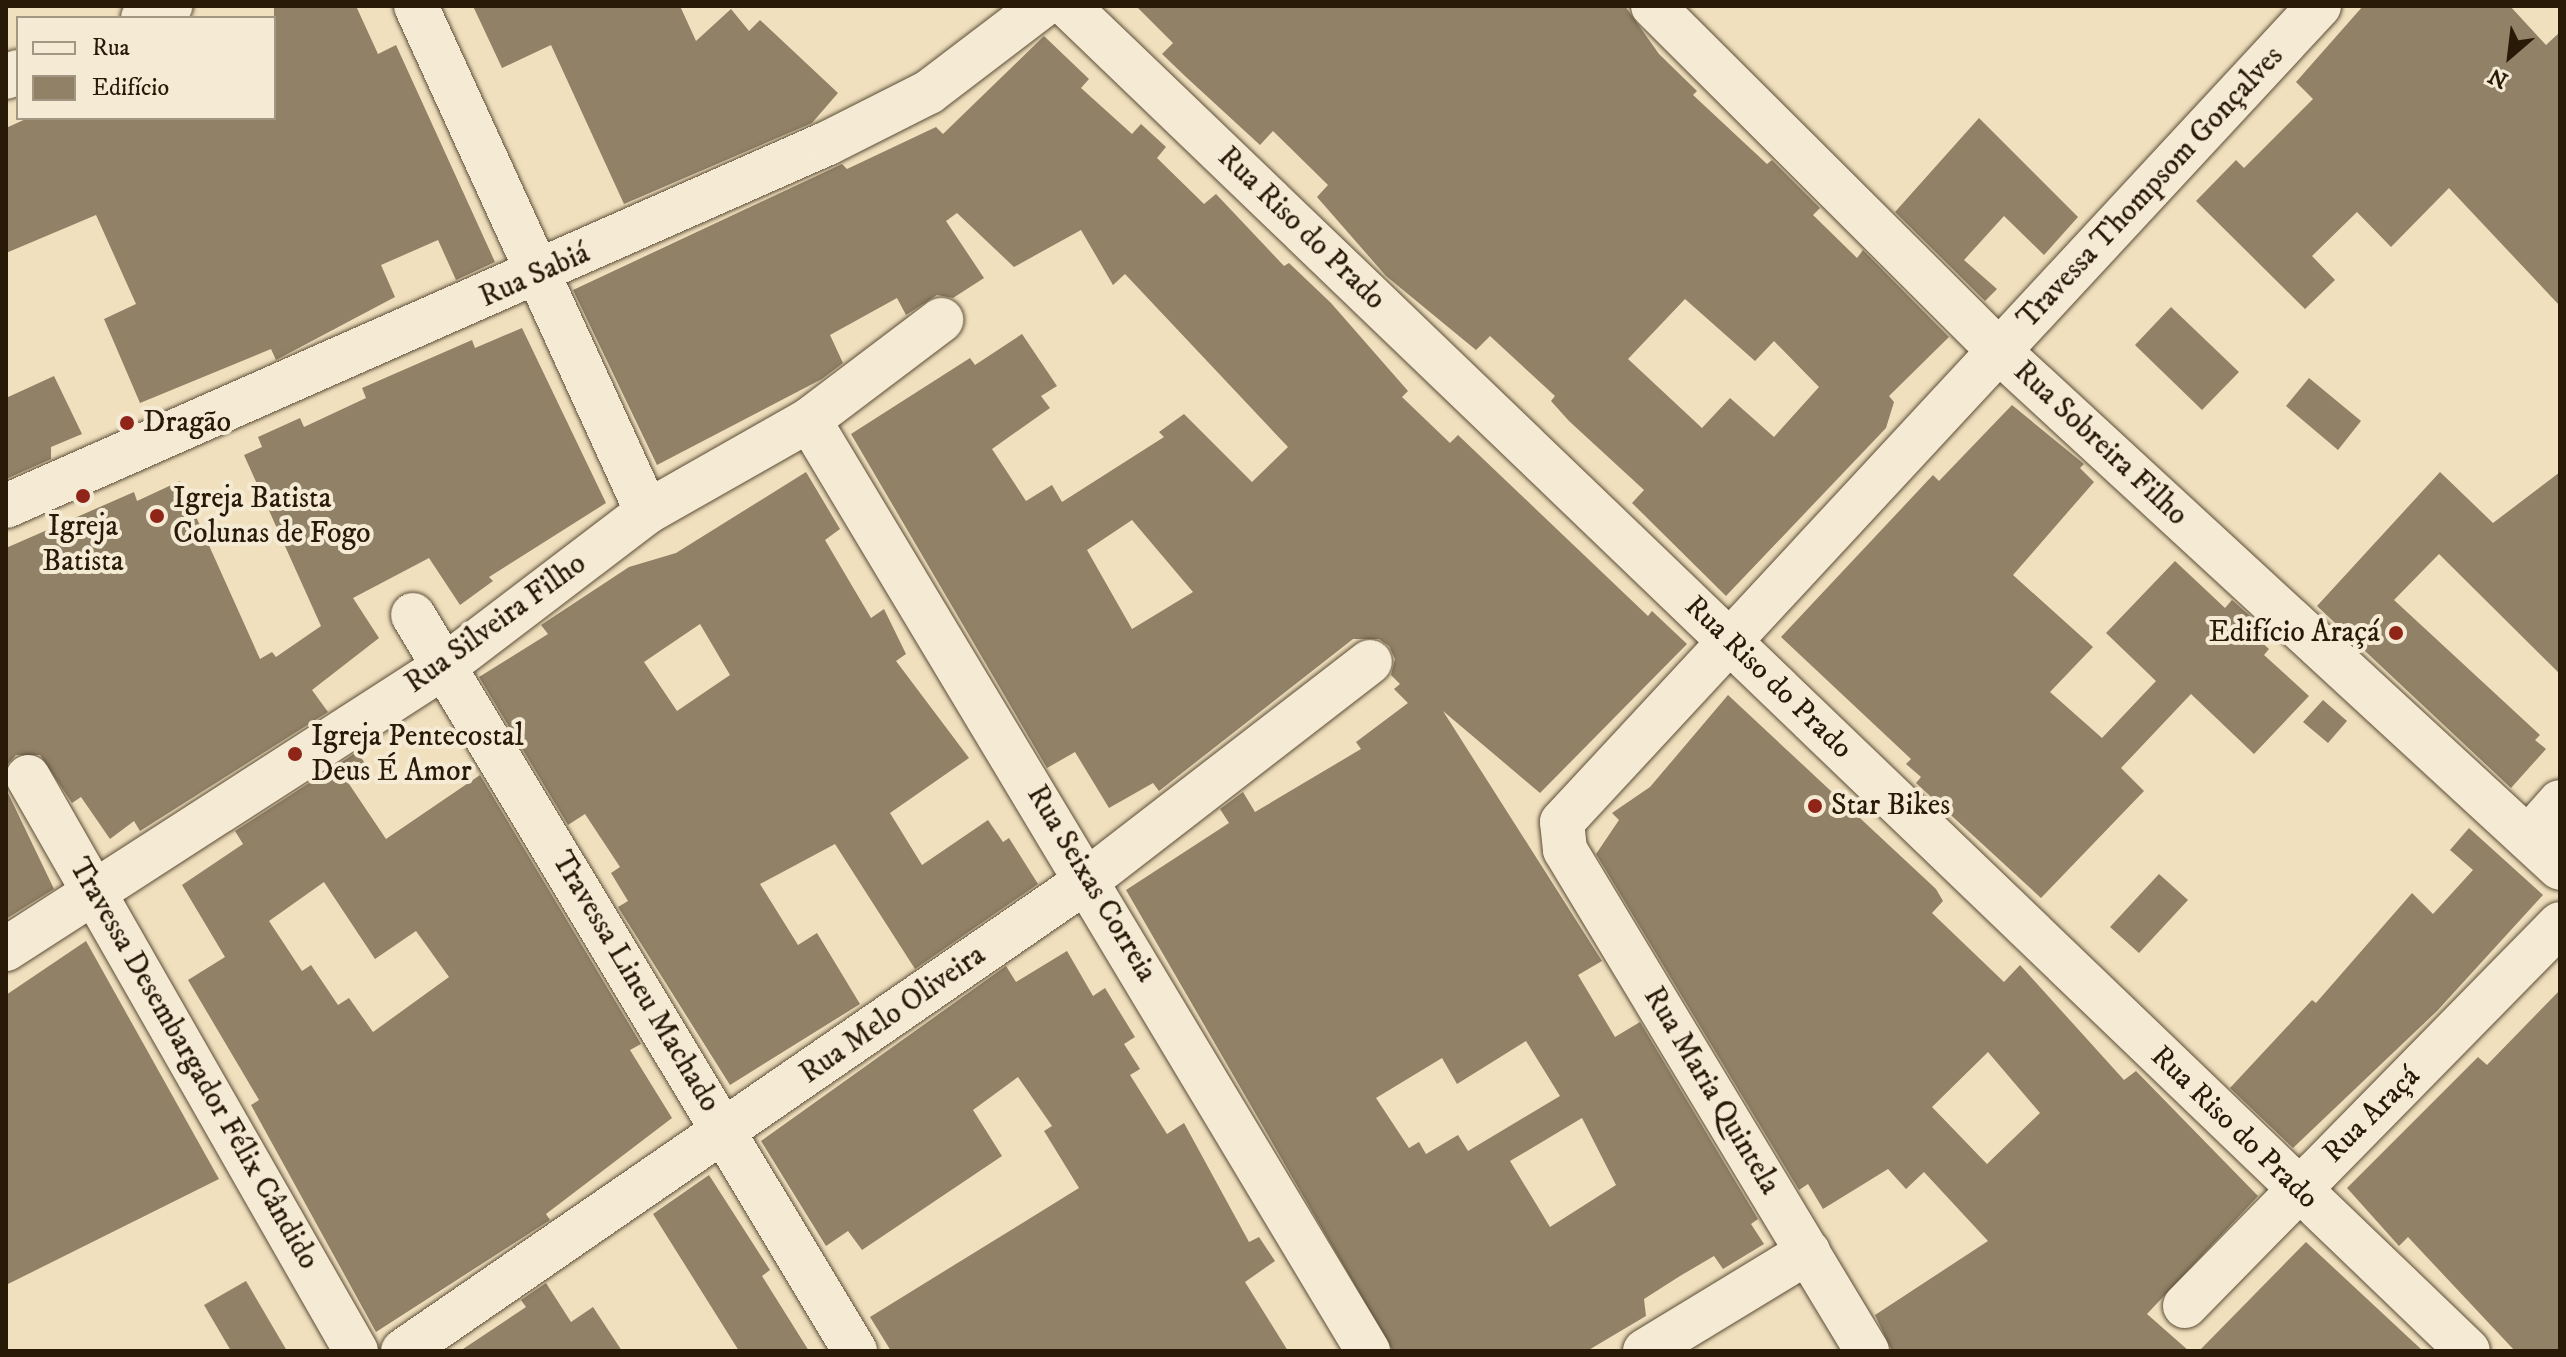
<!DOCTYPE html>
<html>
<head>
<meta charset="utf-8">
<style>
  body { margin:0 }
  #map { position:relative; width:2566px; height:1357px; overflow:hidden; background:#f0e0be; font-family:"IM FELL DW Pica",serif }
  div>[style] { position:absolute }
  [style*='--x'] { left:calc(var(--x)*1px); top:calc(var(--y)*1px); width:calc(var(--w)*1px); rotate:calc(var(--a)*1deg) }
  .building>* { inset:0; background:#908167 }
  .roads { filter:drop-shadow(0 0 2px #5b4c36) drop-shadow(0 0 2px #5b4c36) }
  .minor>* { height:44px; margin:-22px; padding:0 22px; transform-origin:22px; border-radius:22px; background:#f5ebd5 }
  .dots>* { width:22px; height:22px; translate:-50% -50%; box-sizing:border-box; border:4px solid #f5ebd5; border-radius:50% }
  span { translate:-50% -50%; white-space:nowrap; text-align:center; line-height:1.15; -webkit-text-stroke:8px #f5ebd5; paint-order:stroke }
  .street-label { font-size:30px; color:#291a08 }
  .poi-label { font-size:30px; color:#291a08 }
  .left { translate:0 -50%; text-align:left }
  .right { translate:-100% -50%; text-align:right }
  .frame { position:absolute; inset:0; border:8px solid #291a08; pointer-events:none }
  .legend { position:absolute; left:16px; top:16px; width:260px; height:104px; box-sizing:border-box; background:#f5ebd5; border:2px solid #a39783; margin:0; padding:10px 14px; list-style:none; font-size:24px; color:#291a08 }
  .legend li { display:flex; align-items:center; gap:16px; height:40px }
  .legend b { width:40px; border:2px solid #a39783 }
  .north { position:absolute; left:2470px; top:16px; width:80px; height:80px; -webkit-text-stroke:6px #f5ebd5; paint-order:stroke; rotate:208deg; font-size:22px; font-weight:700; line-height:32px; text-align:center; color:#291a08 }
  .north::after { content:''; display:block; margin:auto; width:28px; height:36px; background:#291a08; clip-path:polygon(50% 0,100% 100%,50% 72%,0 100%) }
</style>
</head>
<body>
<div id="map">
  <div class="building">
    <i style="clip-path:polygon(274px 6px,356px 6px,378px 54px,396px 45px,495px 262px,456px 280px,438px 240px,381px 265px,395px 297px,276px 360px,271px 349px,140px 403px,104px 319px,136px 304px,96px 215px,6px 253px,6px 128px,28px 118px,274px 118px)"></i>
    <i style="clip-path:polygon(473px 6px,680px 6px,696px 41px,731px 9px,749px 31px,760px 20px,838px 93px,812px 123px,624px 204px,551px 45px,502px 68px)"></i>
    <i style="clip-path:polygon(evenodd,1136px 6px,1625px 6px,1659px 54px,1697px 91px,1693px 95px,1767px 164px,1772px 160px,1820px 208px,1813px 215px,1857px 258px,1863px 250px,1949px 337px,1889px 396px,1894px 402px,1886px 428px,1726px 596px,1632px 503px,1644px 490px,1569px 421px,1551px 401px,1555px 396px,1490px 336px,1476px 350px,1386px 276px,1317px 197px,1328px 185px,1273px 131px,1260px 145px,1186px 77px,1162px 54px,1173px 43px,1136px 6px,1685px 299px,1755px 361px,1774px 341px,1819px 387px,1774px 437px,1730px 398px,1702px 428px,1628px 359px,1685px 299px)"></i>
    <i style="clip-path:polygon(2363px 6px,2510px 6px,2546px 45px,2560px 32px,2560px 306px,2449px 188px,2391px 247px,2357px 212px,2312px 256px,2335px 280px,2305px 309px,2196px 201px,2236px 160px,2244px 168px,2313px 99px,2296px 82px)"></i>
    <i style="clip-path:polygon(evenodd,1044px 36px,1089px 79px,1081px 88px,1132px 134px,1141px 124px,1166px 147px,1157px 158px,1204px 204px,1216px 194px,1284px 266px,1289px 263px,1331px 303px,1408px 391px,1402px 397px,1450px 443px,1458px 435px,1648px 616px,1652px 611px,1687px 644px,1540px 793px,1443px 711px,1602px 961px,1578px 975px,1615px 1037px,1640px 1022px,1758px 1219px,1751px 1224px,1764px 1244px,1723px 1269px,1714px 1256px,1680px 1276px,1644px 1299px,1646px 1316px,1587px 1351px,1393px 1351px,1126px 890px,1229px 823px,1220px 809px,1243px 792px,1255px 812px,1361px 749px,1356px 742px,1408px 703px,1394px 689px,1400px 684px,1391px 675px,1395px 659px,1389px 646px,1379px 639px,1353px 639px,1159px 791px,1153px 783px,1109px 808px,1075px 752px,1047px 768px,851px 434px,970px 358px,975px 365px,1022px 334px,1057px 386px,1041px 396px,1050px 408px,992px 449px,1026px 501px,1052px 485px,1062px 502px,1164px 437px,1159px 432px,1184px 414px,1252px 482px,1288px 447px,1125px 274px,1113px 285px,1081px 230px,1014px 267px,957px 213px,946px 221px,984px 278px,953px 298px,937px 295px,906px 315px,897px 298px,830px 335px,843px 363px,822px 379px,657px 465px,573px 290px,842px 164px,847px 169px,936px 127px,943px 134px,1044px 36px,1132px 520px,1193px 592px,1132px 629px,1087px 550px,1132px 520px,1044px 36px,1526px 1041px,1560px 1096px,1468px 1151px,1458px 1135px,1426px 1154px,1419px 1142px,1409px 1148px,1376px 1098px,1442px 1058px,1457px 1084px,1526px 1041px,1044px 36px,1582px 1118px,1616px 1185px,1550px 1227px,1510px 1161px,1582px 1118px)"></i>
    <i style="clip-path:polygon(1979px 118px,2078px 217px,2044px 255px,2004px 216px,1964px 260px,1997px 289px,1985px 301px,1895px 212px)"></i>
    <i style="clip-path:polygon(2171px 307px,2239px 372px,2202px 410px,2135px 345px)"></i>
    <i style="clip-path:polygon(522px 328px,606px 503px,489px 577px,493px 581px,460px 605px,429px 558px,353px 598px,379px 638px,312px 690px,328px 712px,140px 831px,134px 821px,110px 839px,81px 797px,72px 803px,40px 755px,16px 755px,6px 766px,6px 548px,134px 492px,137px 501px,180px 481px,260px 659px,272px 652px,276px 657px,321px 626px,244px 455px,262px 447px,258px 437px,300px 418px,304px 427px,366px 398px,362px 388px,472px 340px,475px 348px)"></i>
    <i style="clip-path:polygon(54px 376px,82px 434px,51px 447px,51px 459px,6px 479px,6px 398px)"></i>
    <i style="clip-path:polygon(2309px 378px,2361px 421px,2338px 450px,2286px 406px)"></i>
    <i style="clip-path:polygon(2012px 405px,2084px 464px,2080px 468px,2094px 482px,2013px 575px,2093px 647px,2050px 692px,2102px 738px,2156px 681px,2106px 633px,2175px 561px,2225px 608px,2232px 600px,2257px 622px,2249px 631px,2269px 649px,2264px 655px,2309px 696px,2254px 754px,2191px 694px,2121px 768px,2144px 791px,2041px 898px,1916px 783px,1921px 777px,1906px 764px,1911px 759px,1781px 637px,1933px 475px,1939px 481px)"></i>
    <i style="clip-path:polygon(evenodd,806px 472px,840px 529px,825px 540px,871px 618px,884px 609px,906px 654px,896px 661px,969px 758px,890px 813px,922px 865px,988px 820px,1003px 842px,1009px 838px,1038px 884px,915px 969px,835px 844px,760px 884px,798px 945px,817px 933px,860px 1004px,730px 1085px,618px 907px,628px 901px,611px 873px,620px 867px,585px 814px,568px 825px,479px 677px,548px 634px,541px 625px,629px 567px,676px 553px,806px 472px,700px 624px,730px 675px,677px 711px,644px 662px,700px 624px)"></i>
    <i style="clip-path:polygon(2440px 472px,2493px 523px,2560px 472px,2560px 674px,2439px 554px,2394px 600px,2540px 735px,2535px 740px,2546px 749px,2511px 788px,2317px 606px)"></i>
    <i style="clip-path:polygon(evenodd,1728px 695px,1936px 889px,1943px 901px,1932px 913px,2004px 982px,2020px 965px,2124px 1080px,2136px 1071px,2258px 1196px,2147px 1314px,2189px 1351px,1892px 1351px,1875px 1315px,1988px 1241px,1924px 1172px,1906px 1189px,1888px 1169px,1823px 1209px,1808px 1184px,1799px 1190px,1596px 854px,1619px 820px,1612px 813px,1650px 787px,1728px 695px,1988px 1052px,2040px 1113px,1987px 1164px,1932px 1107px,1988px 1052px)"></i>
    <i style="clip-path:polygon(2323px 700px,2347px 721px,2328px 743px,2303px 722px)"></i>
    <i style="clip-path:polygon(evenodd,357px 752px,367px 766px,347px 781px,386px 839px,480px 775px,641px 1044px,630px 1050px,672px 1118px,546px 1214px,550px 1220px,376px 1332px,251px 1105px,259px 1100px,188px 980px,225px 957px,182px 885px,243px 844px,235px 831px,357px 752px,324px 882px,375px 959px,416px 931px,449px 977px,373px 1032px,349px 998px,338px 1005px,311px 965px,302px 971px,269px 921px,324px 882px)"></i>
    <i style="clip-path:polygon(6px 789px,54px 889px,6px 919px)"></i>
    <i style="clip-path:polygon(2469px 828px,2543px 895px,2437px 1011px,2293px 1148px,2230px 1088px,2312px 1000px,2316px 1003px,2412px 893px,2433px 914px,2473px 870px,2450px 850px)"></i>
    <i style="clip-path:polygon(2159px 874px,2188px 900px,2139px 953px,2110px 927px)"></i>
    <i style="clip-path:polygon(86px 941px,219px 1179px,6px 1285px,6px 995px)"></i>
    <i style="clip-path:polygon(1067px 951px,1093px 996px,1105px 988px,1135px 1037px,1124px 1044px,1140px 1069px,1130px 1075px,1167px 1134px,1184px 1123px,1249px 1242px,1259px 1237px,1275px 1261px,1245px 1282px,1288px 1351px,891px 1351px,870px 1317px,1079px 1188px,1044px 1131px,1052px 1126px,1018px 1077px,973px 1110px,1002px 1156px,862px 1250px,848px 1231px,826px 1246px,761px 1141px,1006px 966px,1016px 982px)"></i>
    <i style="clip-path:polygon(2560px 990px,2560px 1351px,2515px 1351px,2408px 1237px,2399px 1246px,2347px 1188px,2478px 1057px,2487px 1065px)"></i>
    <i style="clip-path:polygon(709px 1175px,770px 1270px,762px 1276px,809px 1351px,739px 1351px,653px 1214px)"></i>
    <i style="clip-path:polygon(2306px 1242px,2423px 1351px,2199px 1351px)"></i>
    <i style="clip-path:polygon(246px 1281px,287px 1351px,231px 1351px,204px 1305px)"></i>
    <i style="clip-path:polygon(546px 1283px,571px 1322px,593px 1307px,622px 1351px,460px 1351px,526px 1307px,521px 1300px)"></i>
  </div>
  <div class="roads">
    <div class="minor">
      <i style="--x:416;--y:6;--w:556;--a:65.46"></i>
      <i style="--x:1068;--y:6;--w:1941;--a:43.85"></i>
      <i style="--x:1653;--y:6;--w:490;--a:44.9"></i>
      <i style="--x:2000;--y:352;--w:761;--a:42.66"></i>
      <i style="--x:143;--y:18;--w:30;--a:-24"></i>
      <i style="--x:6;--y:77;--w:13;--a:-23"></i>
      <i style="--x:809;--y:420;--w:1086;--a:59.02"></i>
      <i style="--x:6;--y:506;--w:899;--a:-23.83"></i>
      <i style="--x:828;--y:143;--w:113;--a:-26.8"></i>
      <i style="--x:929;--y:92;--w:142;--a:-37.3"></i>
      <i style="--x:413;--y:615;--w:859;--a:59.01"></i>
      <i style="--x:28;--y:777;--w:661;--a:60.26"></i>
      <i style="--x:2528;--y:838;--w:48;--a:-48.4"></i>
      <i style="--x:6;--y:949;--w:522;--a:-32.81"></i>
      <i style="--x:445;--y:666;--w:254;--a:-37.3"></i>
      <i style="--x:647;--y:512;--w:186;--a:-29.6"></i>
      <i style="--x:809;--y:420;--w:166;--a:-37.1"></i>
      <i style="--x:2185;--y:1306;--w:535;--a:-45.53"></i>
      <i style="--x:403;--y:1351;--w:833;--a:-34.53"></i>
      <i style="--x:1089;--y:879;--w:355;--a:-37.7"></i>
      <i style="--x:1645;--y:1351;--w:191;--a:-31.3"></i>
      <i style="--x:1867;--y:1351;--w:585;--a:-121.08"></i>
      <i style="--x:1565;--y:850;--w:28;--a:-96"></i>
      <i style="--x:1562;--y:822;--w:1113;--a:-47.15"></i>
    </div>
  </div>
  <div class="dots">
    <i style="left:127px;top:423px;background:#8f2418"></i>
    <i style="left:83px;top:496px;background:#8f2418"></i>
    <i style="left:157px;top:516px;background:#8f2418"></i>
    <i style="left:2396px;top:633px;background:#8f2418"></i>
    <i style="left:295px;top:754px;background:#8f2418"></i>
    <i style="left:1815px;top:806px;background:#8f2418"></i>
  </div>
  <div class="street-label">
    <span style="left:2151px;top:188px;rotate:-47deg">Travessa Thompsom Gonçalves</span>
    <span style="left:1301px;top:229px;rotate:44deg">Rua Riso do Prado</span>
    <span style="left:535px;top:276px;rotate:-24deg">Rua Sabiá</span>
    <span style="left:2100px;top:444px;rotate:43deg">Rua Sobreira Filho</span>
    <span style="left:496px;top:624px;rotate:-36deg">Rua Silveira Filho</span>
    <span style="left:1768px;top:678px;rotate:44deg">Rua Riso do Prado</span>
    <span style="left:1091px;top:884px;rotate:59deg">Rua Seixas Correia</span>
    <span style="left:635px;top:982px;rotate:59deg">Travessa Lineu Machado</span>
    <span style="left:893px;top:1015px;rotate:-35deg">Rua Melo Oliveira</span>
    <span style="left:193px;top:1064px;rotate:60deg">Travessa Desembargador Félix Cândido</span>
    <span style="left:1711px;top:1091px;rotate:59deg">Rua Maria Quintela</span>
    <span style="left:2372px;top:1115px;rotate:-45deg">Rua Araçá</span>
    <span style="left:2234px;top:1128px;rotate:44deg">Rua Riso do Prado</span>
  </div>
  <div class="poi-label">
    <span class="left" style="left:143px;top:423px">Dragão</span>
    <span class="left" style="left:173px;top:516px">Igreja Batista<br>Colunas de Fogo</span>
    <span style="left:83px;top:544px">Igreja<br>Batista</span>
    <span class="right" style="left:2380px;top:633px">Edifício Araçá</span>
    <span class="left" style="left:311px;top:754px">Igreja Pentecostal<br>Deus É Amor</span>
    <span class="left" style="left:1831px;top:806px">Star Bikes</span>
  </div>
  <div class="frame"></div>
  <ul class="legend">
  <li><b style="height:10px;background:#f5ebd5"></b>Rua</li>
  <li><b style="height:22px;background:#908167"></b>Edifício</li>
  </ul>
  <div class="north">N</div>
</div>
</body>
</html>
